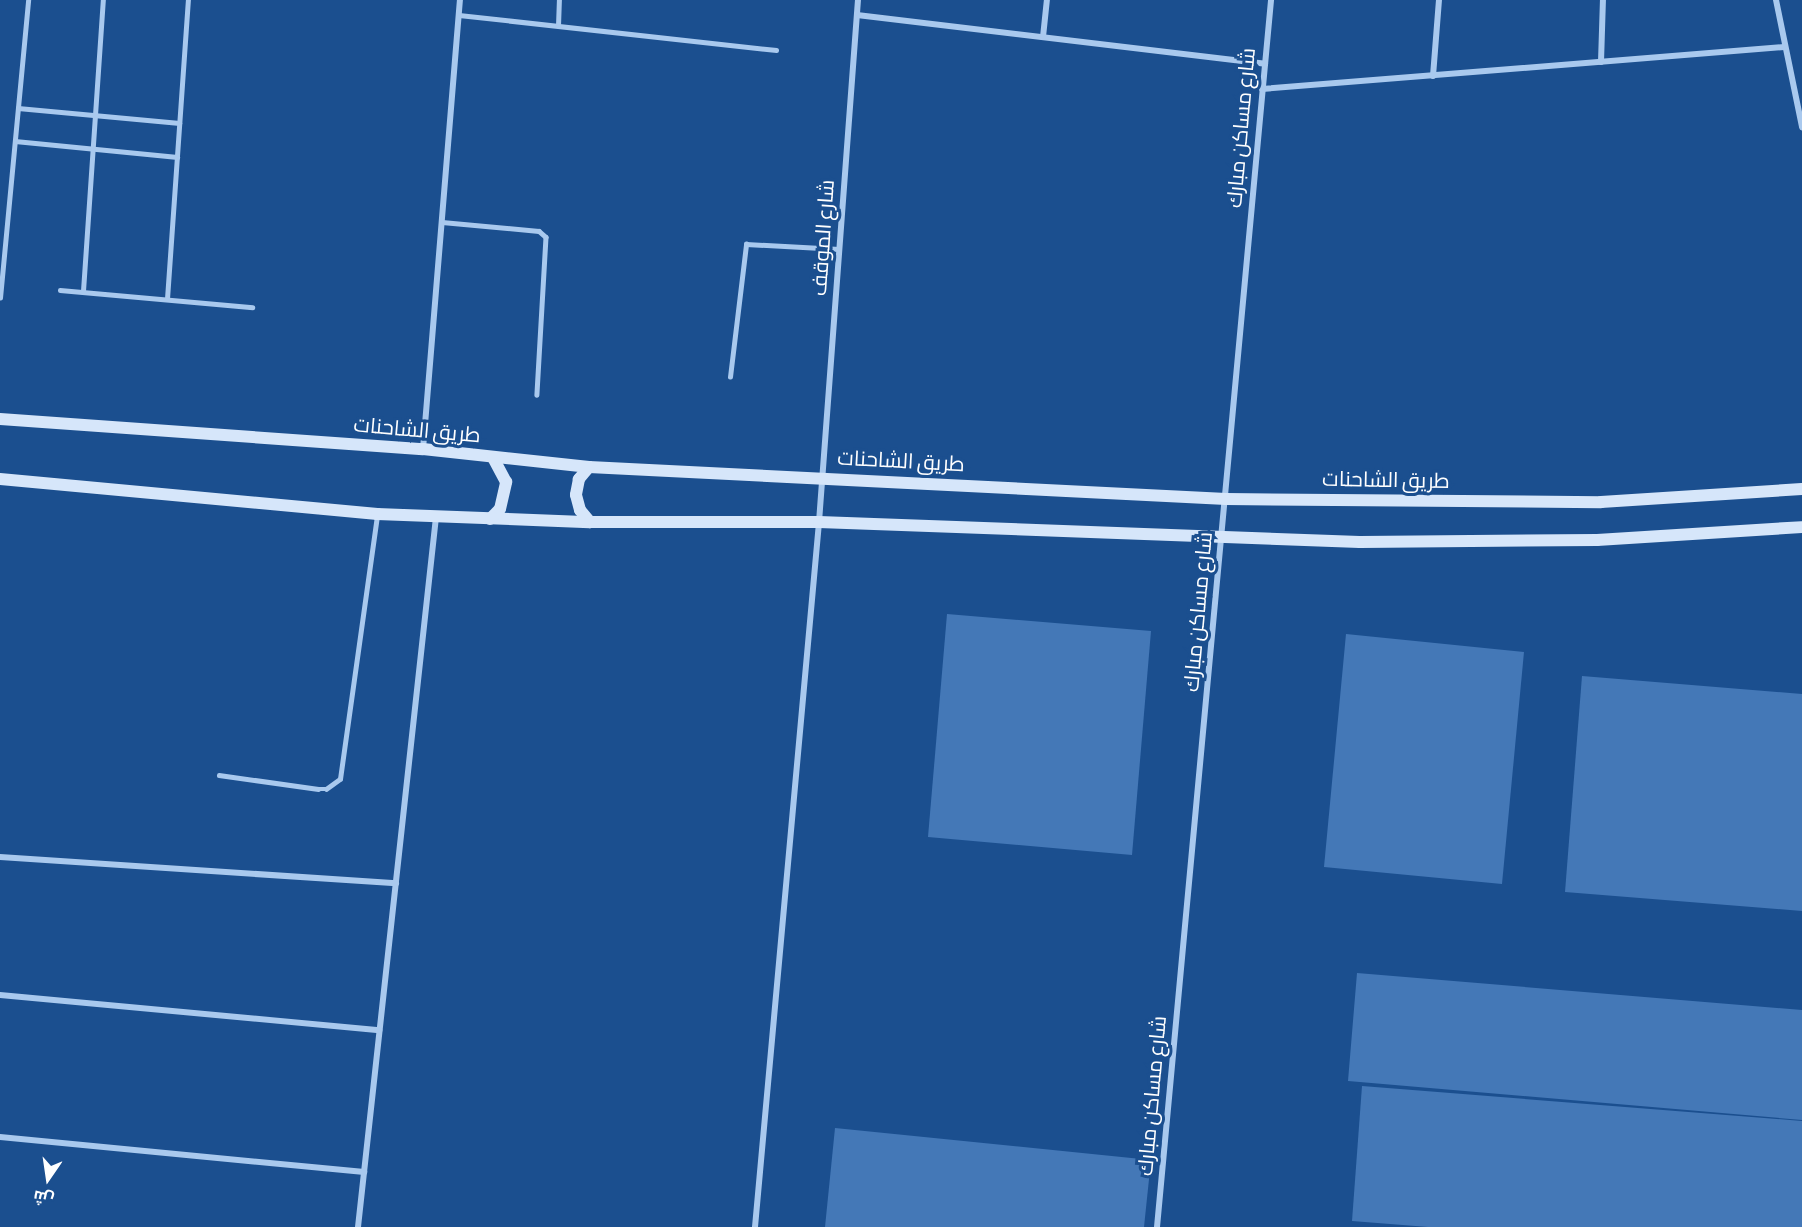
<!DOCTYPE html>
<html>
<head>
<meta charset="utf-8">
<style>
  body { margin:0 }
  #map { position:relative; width:1802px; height:1227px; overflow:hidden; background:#1b4f8f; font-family:"Sofia Sans Condensed",Cairo,sans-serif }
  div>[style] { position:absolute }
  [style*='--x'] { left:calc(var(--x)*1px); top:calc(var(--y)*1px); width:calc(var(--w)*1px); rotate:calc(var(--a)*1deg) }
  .building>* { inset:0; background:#4478b7 }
  .lane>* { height:4.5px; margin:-2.25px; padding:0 2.25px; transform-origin:2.25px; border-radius:2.25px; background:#a9c9ee }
  .street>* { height:6px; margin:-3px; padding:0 3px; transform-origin:3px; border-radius:3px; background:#a9c9ee }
  .secondary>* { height:12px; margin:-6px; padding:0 6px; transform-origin:6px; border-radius:6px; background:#d6e6fa }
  span { translate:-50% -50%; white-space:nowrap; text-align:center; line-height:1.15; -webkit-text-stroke:6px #1b4f8f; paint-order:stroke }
  .street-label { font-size:21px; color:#fff }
  .north { position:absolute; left:18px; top:1149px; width:60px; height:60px; -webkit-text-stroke:4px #1b4f8f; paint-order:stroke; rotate:193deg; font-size:16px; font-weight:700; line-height:24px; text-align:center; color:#fff }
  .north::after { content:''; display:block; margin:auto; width:21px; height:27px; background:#fff; clip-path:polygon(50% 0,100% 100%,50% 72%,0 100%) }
</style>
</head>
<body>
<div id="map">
  <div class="building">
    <i style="clip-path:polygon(947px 614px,1151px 631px,1132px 855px,928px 837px)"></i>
    <i style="clip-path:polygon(1346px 634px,1524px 652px,1502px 884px,1324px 867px)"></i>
    <i style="clip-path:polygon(1582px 676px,1802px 694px,1802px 911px,1565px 892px)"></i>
    <i style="clip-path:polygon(1357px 973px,1802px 1010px,1802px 1120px,1348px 1081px)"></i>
    <i style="clip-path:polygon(1362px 1086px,1802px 1121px,1802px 1227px,1428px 1227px,1352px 1221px)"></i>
    <i style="clip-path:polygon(835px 1128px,1151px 1160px,1144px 1227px,825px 1227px)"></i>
  </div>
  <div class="lane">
    <i style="--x:459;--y:15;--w:319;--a:6.3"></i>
    <i style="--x:558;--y:26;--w:26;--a:-88"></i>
    <i style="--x:18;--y:108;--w:162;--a:5.3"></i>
    <i style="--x:15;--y:141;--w:163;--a:5.6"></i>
    <i style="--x:442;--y:222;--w:97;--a:5.3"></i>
    <i style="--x:539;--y:231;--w:9;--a:41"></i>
    <i style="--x:546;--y:237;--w:158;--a:93.3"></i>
    <i style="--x:60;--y:290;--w:193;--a:5.1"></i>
    <i style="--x:83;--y:291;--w:292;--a:-86.1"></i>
    <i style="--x:0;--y:298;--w:299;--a:-84.6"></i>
    <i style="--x:167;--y:299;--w:300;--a:-86"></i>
    <i style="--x:730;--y:377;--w:134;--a:-83.1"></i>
    <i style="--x:746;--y:244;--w:93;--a:3.1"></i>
    <i style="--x:219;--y:775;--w:100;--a:8"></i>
    <i style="--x:318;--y:789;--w:8;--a:0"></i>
    <i style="--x:326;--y:789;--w:17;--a:-36"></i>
    <i style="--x:340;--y:779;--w:265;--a:-82"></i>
  </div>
  <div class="street">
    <i style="--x:1776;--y:0;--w:130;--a:78.4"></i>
    <i style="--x:857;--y:15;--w:411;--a:6.8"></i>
    <i style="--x:1043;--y:37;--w:37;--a:-84"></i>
    <i style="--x:1601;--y:62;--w:62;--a:-88.2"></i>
    <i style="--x:1433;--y:76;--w:76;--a:-85.5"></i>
    <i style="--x:1262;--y:89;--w:524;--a:-4.6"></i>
    <i style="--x:423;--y:449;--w:451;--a:-85.3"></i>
    <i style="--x:0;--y:857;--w:397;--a:3.8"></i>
    <i style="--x:0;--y:995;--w:381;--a:5.3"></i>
    <i style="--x:0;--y:1137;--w:366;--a:5.5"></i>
    <i style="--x:358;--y:1227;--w:714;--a:-83.73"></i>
    <i style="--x:755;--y:1227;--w:708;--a:-84.81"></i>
    <i style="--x:819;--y:522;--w:523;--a:-85.73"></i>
    <i style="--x:1157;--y:1227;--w:1232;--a:-84.69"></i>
  </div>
  <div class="secondary">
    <i style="--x:0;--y:419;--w:424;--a:4.1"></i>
    <i style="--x:423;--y:449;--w:167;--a:6.2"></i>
    <i style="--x:589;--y:467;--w:638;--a:2.88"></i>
    <i style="--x:1226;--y:499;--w:375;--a:0.5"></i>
    <i style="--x:1601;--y:502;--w:201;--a:-3.7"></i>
    <i style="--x:589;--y:467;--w:16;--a:130"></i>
    <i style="--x:579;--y:479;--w:16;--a:101"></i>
    <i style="--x:576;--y:495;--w:16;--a:75"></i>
    <i style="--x:580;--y:510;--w:16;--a:50"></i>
    <i style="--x:0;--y:479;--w:379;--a:5.3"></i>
    <i style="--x:377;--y:514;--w:213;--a:2.2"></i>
    <i style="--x:590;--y:522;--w:229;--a:0"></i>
    <i style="--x:819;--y:522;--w:541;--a:2.12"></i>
    <i style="--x:1360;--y:542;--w:237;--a:-0.5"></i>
    <i style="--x:1597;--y:540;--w:205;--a:-3.6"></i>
    <i style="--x:490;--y:519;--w:14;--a:-45"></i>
    <i style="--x:500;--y:509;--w:28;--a:-77"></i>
    <i style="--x:506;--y:482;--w:27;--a:-118"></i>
  </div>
  <div class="street-label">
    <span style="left:1242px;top:128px;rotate:-85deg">شارع مساكن مبارك</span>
    <span style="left:824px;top:238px;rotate:-86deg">شارع الموقف</span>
    <span style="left:417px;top:431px;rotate:5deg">طريق الشاحنات</span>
    <span style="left:901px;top:462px;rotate:3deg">طريق الشاحنات</span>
    <span style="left:1386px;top:481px;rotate:1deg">طريق الشاحنات</span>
    <span style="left:1199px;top:612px;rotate:-85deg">شارع مساكن مبارك</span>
    <span style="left:1153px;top:1096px;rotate:-85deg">شارع مساكن مبارك</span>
  </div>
  <div class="north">ش</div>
</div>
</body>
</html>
